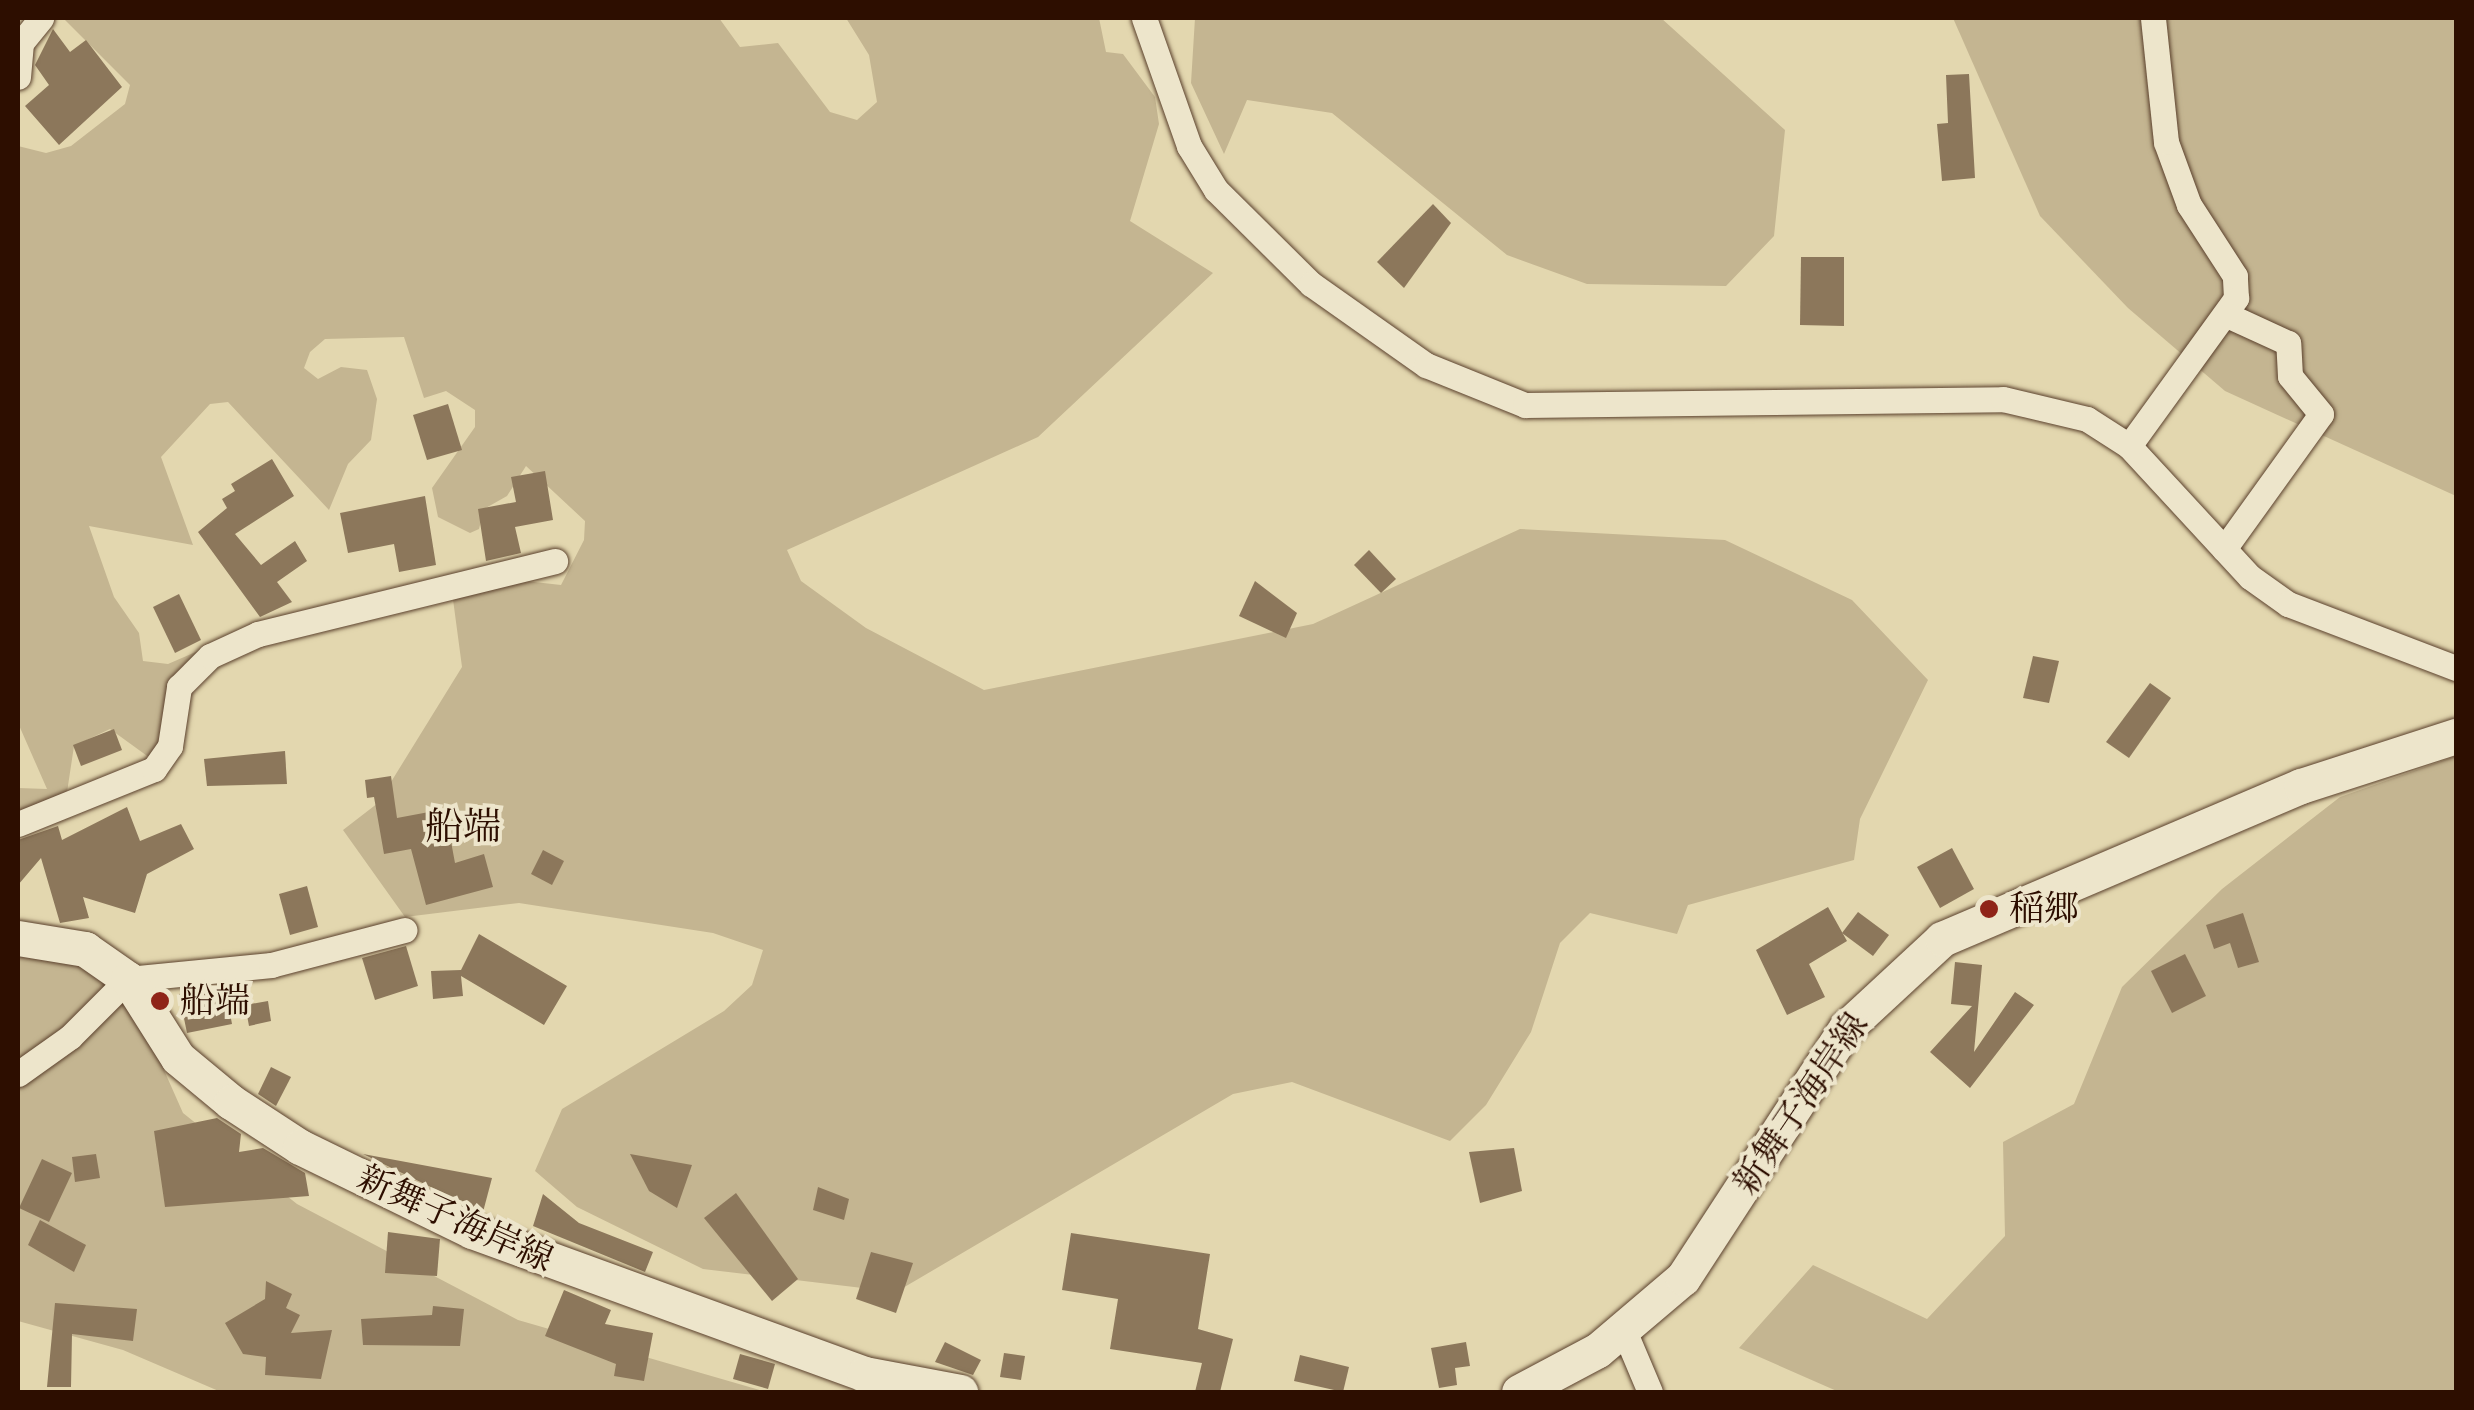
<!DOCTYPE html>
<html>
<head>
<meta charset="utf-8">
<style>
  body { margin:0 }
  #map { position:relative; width:2474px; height:1410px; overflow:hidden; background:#e3d7af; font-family:"IM FELL Double Pica","Noto Serif JP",serif }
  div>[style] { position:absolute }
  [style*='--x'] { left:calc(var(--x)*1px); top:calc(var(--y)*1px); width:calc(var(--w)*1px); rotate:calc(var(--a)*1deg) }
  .green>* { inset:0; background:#c4b591 }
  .building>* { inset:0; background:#8c775b }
  .roads { filter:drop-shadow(0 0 2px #5a402c) drop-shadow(0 0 2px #5a402c) }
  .street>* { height:25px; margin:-12.5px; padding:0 12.5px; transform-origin:12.5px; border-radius:12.5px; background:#ede5cb }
  .secondary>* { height:35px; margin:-17.5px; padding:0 17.5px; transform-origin:17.5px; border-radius:17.5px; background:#ede5cb }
  .dots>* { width:28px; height:28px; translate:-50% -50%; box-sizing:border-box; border:5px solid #ede5cb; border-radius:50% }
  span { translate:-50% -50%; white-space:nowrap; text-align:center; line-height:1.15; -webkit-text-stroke:8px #ede5cb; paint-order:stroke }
  .poi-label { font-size:35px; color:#2d0e00 }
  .left { translate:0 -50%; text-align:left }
  .street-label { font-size:35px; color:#2d0e00 }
  .neighbourhood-label { font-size:38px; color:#2d0e00 }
  .frame { position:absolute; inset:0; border:20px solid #2d0e00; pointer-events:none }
</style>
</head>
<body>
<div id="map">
  <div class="green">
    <i style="clip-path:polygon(63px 18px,719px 18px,740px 47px,778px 43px,830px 112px,857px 120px,877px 102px,869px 55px,846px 18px,1099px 18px,1106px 52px,1123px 54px,1155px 97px,1159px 124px,1130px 221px,1213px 273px,1038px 437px,787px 550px,801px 581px,866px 628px,984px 690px,1313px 624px,1520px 529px,1725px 540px,1852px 600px,1928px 680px,1860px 819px,1854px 860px,1688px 905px,1677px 934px,1590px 913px,1560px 943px,1531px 1032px,1486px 1105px,1450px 1141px,1292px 1082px,1233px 1094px,896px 1292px,703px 1269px,577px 1207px,535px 1171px,562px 1109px,724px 1011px,752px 985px,763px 950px,713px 933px,519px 903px,405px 917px,343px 830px,378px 803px,462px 667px,452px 592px,508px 579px,561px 585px,584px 540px,585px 521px,526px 466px,507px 496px,484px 509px,479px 529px,470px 533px,438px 517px,432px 488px,475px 427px,475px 410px,446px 391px,424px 398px,404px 337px,325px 339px,310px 352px,304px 368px,318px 379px,341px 367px,367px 370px,377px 399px,371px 440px,348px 464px,329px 510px,228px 402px,210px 404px,161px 457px,193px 545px,89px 526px,114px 597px,139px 633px,143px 661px,168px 664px,221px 641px,150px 758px,110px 729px,74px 746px,66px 799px,20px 813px,18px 788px,47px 789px,18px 723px,18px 146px,46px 153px,71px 146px,125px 104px,130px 85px)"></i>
    <i style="clip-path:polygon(1195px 18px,1661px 18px,1785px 130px,1774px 236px,1726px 286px,1587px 284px,1507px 255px,1332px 113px,1247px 100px,1224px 154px,1191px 83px)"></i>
    <i style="clip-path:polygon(1953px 18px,2456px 18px,2456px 496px,2225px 391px,2128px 308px,2040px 216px)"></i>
    <i style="clip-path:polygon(2456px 756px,2456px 1392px,1839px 1392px,1739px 1348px,1813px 1265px,1927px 1319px,2005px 1236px,2003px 1142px,2074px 1104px,2122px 987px,2222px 889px,2340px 797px)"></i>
    <i style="clip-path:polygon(53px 947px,124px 980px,183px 1113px,297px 1204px,518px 1320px,767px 1392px,221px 1392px,123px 1350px,18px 1321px,18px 951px)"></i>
  </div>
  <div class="building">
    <i style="clip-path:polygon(53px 29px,70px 52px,86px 40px,122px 87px,59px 145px,25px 106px,49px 85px,35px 65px)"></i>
    <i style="clip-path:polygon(1969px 74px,1975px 178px,1942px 181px,1937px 124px,1948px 123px,1946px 75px)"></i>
    <i style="clip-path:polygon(1433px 204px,1451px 223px,1404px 288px,1377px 262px)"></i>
    <i style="clip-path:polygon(1801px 257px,1844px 257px,1844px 326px,1800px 325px)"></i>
    <i style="clip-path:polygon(448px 404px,462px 450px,427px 460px,413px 415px)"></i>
    <i style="clip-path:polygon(272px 459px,294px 496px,235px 534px,261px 565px,295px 541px,307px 561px,277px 582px,292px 602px,260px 617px,198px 532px,227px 508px,222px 499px,235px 491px,231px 484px)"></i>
    <i style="clip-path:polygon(545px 471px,553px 520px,515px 527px,521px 553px,486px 561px,478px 509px,516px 502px,511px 477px)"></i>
    <i style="clip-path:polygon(425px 496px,436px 565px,399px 572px,394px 544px,348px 553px,340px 513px)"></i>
    <i style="clip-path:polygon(1369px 550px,1396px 579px,1381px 593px,1354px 565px)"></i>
    <i style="clip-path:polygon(1255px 581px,1297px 613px,1286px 638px,1239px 616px)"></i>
    <i style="clip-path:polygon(179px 594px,201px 640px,175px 653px,153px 607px)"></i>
    <i style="clip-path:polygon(2033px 656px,2059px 661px,2049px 703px,2023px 698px)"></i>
    <i style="clip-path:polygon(2150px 683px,2171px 698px,2129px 758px,2106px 742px)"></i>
    <i style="clip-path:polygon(114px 729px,122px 750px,81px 766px,73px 745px)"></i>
    <i style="clip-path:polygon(285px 751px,287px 784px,207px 786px,204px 759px)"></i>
    <i style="clip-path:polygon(391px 776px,397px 818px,445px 809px,455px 863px,484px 854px,493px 887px,426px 905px,411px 849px,384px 854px,374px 797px,367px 798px,365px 780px)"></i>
    <i style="clip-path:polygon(127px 807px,140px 841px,181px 824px,194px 849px,147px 874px,135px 913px,83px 897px,89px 918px,60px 923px,41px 858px,18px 885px,18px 840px,58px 826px,62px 840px)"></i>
    <i style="clip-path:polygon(1952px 848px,1974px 889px,1940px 908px,1917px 867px)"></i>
    <i style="clip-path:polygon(543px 850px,564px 861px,552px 885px,531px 874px)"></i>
    <i style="clip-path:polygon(307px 886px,318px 927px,290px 935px,279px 894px)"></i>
    <i style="clip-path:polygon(1828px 907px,1847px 941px,1809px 964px,1825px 997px,1787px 1015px,1756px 950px)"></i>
    <i style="clip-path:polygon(1858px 912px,1889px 935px,1873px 956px,1842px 933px)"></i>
    <i style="clip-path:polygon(2243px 913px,2259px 962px,2238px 968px,2230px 943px,2214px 949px,2206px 925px)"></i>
    <i style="clip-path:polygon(479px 934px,567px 986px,544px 1025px,461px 976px,463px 996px,433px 999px,431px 971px,461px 970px)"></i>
    <i style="clip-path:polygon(406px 946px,418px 986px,375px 1000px,362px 958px)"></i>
    <i style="clip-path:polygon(2185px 954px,2206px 996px,2172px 1013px,2151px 971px)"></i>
    <i style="clip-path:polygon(1955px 962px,1982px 965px,1974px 1052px,2015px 992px,2034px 1005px,1970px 1088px,1930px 1052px,1972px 1006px,1951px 1004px)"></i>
    <i style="clip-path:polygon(225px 986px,232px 1024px,187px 1033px,179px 994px)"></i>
    <i style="clip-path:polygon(268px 1001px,271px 1021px,249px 1026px,245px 1005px)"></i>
    <i style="clip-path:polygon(271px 1067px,291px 1077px,276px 1106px,258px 1094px)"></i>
    <i style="clip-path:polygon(217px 1118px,241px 1134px,239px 1152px,263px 1148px,305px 1173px,309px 1196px,165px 1207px,154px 1131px)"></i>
    <i style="clip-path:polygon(1514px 1148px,1522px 1191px,1480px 1203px,1469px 1152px)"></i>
    <i style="clip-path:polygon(96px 1154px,100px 1178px,75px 1182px,72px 1157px)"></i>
    <i style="clip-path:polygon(363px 1154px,492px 1178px,483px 1212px,480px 1211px)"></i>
    <i style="clip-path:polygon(630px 1154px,692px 1165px,677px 1208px,649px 1191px)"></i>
    <i style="clip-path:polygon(42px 1159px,72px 1173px,49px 1222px,19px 1208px)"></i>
    <i style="clip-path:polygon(818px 1187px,849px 1199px,844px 1220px,813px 1210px)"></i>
    <i style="clip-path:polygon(736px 1193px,798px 1279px,772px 1301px,704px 1218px)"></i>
    <i style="clip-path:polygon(543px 1194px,579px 1223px,653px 1252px,645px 1272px,533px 1226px)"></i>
    <i style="clip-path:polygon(40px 1220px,86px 1245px,74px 1272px,28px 1245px)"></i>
    <i style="clip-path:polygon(388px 1232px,440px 1239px,437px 1276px,385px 1273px)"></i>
    <i style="clip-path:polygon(1071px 1233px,1210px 1254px,1198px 1329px,1233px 1339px,1220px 1392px,1195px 1392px,1202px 1363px,1110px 1349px,1118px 1299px,1062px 1290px)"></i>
    <i style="clip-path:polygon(871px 1252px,913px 1263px,896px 1313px,856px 1299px)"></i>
    <i style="clip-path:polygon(266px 1281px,292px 1294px,286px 1308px,300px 1315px,291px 1333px,332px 1330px,321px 1379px,265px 1375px,266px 1357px,243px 1354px,225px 1323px,265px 1299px)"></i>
    <i style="clip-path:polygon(564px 1290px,611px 1310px,605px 1324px,653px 1333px,644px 1381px,614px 1376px,616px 1364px,545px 1336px)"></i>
    <i style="clip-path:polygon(55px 1303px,137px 1309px,133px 1341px,72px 1334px,71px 1387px,47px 1387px)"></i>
    <i style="clip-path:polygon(433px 1306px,464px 1309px,460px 1346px,363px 1345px,361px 1319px,432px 1315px)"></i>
    <i style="clip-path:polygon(945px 1342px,981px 1360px,973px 1375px,935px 1362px)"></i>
    <i style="clip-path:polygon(1466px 1342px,1470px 1366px,1455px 1368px,1457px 1385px,1439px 1388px,1431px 1348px)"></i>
    <i style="clip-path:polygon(1004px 1353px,1025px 1356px,1021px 1380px,1000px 1377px)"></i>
    <i style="clip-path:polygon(740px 1354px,775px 1364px,768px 1389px,733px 1379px)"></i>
    <i style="clip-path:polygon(1300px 1355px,1349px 1367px,1343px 1392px,1294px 1381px)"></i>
  </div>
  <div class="roads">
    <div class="street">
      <i style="--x:1144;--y:18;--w:136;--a:70.6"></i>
      <i style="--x:1189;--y:146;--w:52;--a:58.5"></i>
      <i style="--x:1216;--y:190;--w:134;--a:44.7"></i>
      <i style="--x:1311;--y:284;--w:141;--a:35.2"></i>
      <i style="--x:1426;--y:365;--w:107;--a:22"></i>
      <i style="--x:1525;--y:405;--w:478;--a:-0.7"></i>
      <i style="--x:2003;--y:399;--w:86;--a:13.4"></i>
      <i style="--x:2087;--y:419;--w:50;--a:32.7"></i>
      <i style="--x:2129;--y:446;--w:178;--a:47.3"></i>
      <i style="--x:2250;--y:577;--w:47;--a:35.4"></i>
      <i style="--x:2288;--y:604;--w:180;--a:20.9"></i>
      <i style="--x:18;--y:77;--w:34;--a:-85"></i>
      <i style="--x:21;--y:43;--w:32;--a:-51"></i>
      <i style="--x:2129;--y:446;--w:183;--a:-54.1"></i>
      <i style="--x:2236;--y:298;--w:22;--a:-93"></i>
      <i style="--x:2235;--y:276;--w:85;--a:-122.9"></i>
      <i style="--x:2189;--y:205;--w:67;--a:-110.1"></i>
      <i style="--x:2166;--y:142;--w:125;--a:-96"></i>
      <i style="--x:2224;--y:549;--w:166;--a:-54.3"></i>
      <i style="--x:2321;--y:414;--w:49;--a:-129.2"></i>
      <i style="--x:2290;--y:376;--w:33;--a:-93"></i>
      <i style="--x:2288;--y:343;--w:65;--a:-155.4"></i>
      <i style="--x:18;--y:824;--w:147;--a:-22"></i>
      <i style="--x:154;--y:769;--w:28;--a:-55"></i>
      <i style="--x:170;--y:746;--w:60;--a:-81.3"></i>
      <i style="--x:179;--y:687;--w:44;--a:-45"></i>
      <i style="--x:210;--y:656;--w:53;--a:-24.6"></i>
      <i style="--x:258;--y:634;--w:306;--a:-13.8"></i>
      <i style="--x:18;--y:1074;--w:64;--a:-35.4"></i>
      <i style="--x:70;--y:1037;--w:82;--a:-45"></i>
      <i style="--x:128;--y:979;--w:144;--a:-5.6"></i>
      <i style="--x:271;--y:965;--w:138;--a:-14.7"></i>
      <i style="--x:1623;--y:1328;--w:69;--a:67.1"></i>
    </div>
    <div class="secondary">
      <i style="--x:18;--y:938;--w:68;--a:9.3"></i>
      <i style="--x:85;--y:949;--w:52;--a:34.9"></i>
      <i style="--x:128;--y:979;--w:93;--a:57.7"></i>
      <i style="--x:178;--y:1058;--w:69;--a:39.7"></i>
      <i style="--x:231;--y:1102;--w:82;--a:33.1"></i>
      <i style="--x:300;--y:1147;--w:191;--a:26"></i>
      <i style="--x:472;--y:1231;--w:417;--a:20"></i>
      <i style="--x:864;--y:1374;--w:98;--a:10.6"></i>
      <i style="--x:1519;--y:1392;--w:89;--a:-28"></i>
      <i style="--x:1598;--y:1350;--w:111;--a:-40.3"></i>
      <i style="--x:1683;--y:1278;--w:298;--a:-56.9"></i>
      <i style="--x:1846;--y:1028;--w:131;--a:-42.8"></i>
      <i style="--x:1942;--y:939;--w:390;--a:-23.1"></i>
      <i style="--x:2301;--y:786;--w:163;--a:-17.9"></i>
    </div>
  </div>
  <div class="dots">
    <i style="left:1989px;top:909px;background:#8f2418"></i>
    <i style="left:160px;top:1001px;background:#8f2418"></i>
  </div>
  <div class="poi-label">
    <span class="left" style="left:2009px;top:909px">稲郷</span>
    <span class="left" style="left:180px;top:1001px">船端</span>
  </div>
  <div class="street-label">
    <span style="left:1801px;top:1104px;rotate:-56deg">新舞子海岸線</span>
    <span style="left:455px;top:1219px;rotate:24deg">新舞子海岸線</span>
  </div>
  <div class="neighbourhood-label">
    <span style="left:463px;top:828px">船端</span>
  </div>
  <div class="frame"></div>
</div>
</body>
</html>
